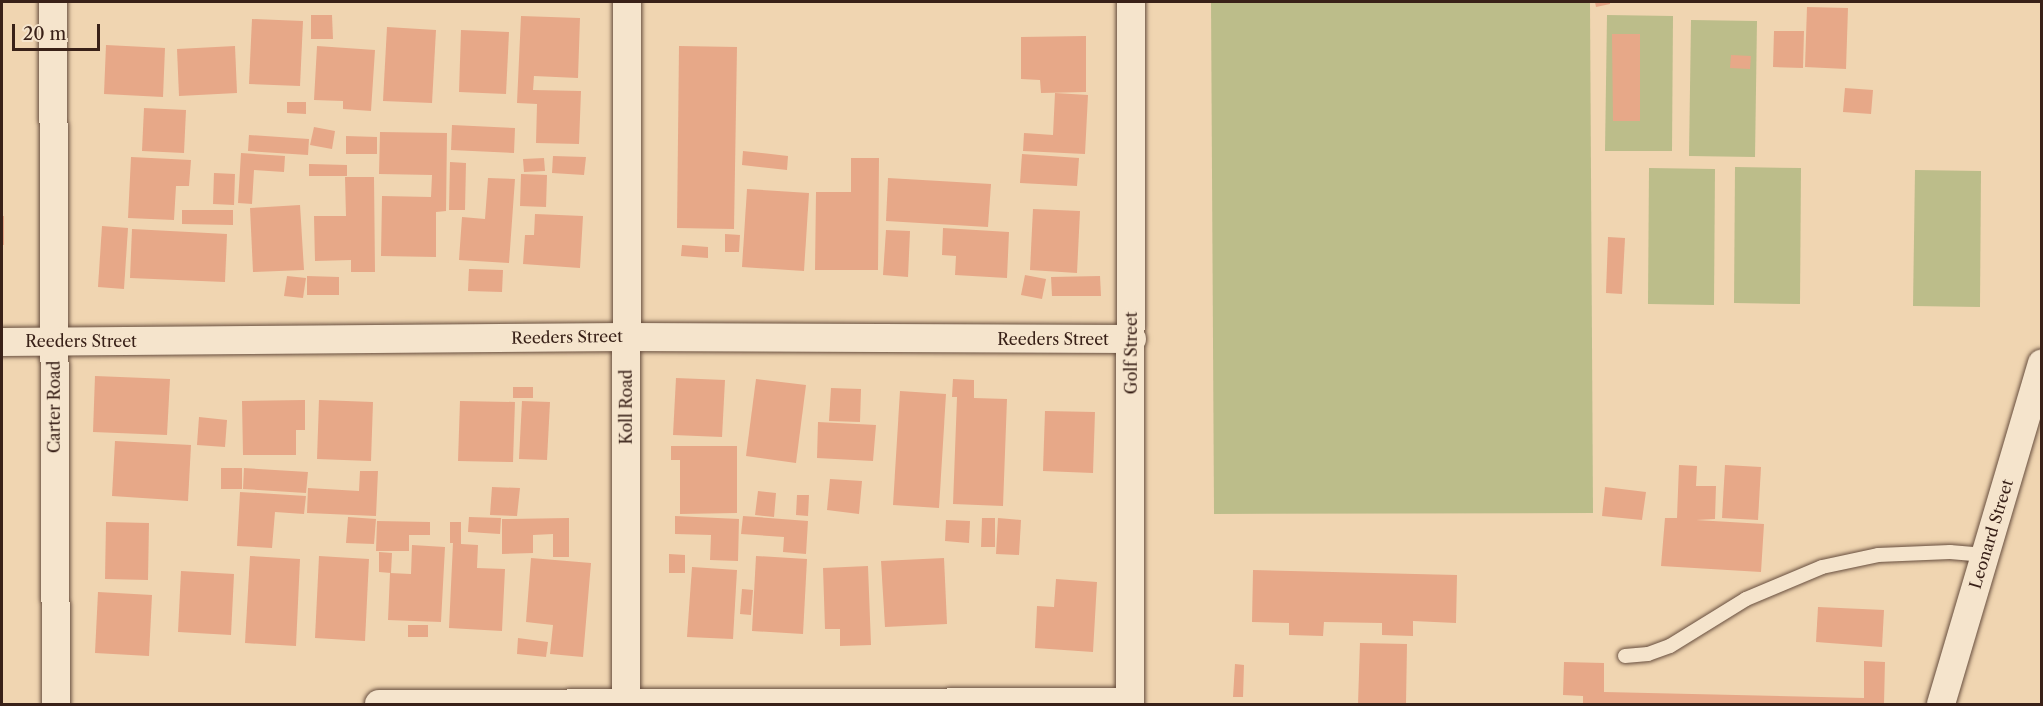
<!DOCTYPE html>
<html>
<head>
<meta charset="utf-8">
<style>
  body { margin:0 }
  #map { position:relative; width:2043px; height:706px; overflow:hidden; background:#f0d5b1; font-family:"Libre Caslon Text",serif }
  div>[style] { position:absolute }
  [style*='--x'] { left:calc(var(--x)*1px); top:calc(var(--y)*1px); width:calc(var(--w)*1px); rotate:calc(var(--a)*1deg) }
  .green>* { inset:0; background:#bcbd8a }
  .building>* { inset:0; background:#e7a888 }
  .roads { filter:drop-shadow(0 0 2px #674e3e) drop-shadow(0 0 2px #674e3e) }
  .lane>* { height:14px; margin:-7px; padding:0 7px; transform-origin:7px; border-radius:7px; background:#f5e4cc }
  .street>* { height:28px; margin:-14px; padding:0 14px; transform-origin:14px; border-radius:14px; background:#f5e4cc }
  span { translate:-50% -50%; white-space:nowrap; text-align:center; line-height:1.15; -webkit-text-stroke:5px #f5e4cc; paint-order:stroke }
  .street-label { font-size:16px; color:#392118 }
  .frame { position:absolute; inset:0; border:3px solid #392118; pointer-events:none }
  .scale { position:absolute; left:12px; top:24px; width:88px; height:27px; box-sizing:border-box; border:3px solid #392118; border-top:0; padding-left:8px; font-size:18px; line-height:21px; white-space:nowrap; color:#392118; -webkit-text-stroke:4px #f5e4cc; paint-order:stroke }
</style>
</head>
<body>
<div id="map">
  <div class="green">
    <i style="clip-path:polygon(1211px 2px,1590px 2px,1593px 513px,1214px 514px)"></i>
    <i style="clip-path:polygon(1607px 15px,1673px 16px,1672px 151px,1605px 151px)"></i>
    <i style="clip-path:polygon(1691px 20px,1757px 21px,1755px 157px,1689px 156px)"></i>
    <i style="clip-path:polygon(1735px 167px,1801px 168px,1800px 304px,1734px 303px)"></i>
    <i style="clip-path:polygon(1649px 168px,1715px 169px,1714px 305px,1648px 304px)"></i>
    <i style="clip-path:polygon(1915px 170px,1981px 171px,1980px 307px,1913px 306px)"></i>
  </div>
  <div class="building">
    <i style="clip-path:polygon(1595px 2px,1610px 2px,1610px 4px,1596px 7px)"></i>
    <i style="clip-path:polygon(1807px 7px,1848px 8px,1846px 69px,1805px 67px)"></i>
    <i style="clip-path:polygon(311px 15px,332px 15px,333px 39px,311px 39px)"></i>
    <i style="clip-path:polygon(521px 16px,580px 18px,578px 78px,534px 76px,533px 90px,581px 91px,579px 144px,536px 143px,537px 104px,517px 103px)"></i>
    <i style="clip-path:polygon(252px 19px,303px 21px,300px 86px,249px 84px)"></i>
    <i style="clip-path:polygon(387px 27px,436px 30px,432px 103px,383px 101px)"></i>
    <i style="clip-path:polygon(461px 30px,509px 32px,506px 94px,459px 92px)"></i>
    <i style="clip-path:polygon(1774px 31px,1804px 31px,1803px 68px,1773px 67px)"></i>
    <i style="clip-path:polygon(1612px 34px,1640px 34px,1640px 121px,1613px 121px)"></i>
    <i style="clip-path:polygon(1086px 36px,1086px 92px,1041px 93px,1040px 80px,1021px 79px,1021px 37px)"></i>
    <i style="clip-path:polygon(106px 45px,165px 48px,163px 97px,104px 94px)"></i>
    <i style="clip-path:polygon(235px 46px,237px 93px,179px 96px,177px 49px)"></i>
    <i style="clip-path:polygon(317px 46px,375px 50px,371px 111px,343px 109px,343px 101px,314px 100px)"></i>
    <i style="clip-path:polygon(679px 46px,737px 47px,734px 229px,677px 228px)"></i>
    <i style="clip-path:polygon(1731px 55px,1751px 56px,1750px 69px,1730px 68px)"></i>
    <i style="clip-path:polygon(1845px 88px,1873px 90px,1871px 114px,1843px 112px)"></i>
    <i style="clip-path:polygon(1055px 93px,1088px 95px,1085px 154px,1023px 151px,1024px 133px,1053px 135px)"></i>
    <i style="clip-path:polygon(287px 102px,306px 102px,306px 114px,287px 113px)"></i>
    <i style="clip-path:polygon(144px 108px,186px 110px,184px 153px,142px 151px)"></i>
    <i style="clip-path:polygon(452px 125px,515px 128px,514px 153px,451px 150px)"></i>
    <i style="clip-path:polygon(314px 127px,335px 131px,332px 149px,310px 145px)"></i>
    <i style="clip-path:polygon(380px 132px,447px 133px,446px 211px,436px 212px,436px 257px,381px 256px,382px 196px,431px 197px,432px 175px,379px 174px)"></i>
    <i style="clip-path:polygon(249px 135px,309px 139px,308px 155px,248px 151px)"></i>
    <i style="clip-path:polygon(346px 136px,377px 137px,377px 154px,346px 154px)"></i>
    <i style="clip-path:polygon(743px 151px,788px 156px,787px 170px,742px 165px)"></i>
    <i style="clip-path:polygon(241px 153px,285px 156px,284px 172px,254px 170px,252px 204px,238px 203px)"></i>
    <i style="clip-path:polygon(1022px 154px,1079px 158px,1077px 186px,1020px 183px)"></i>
    <i style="clip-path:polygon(553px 156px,586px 157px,584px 175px,552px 173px)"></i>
    <i style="clip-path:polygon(131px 157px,191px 160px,189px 186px,176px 186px,174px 220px,128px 218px)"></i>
    <i style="clip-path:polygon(544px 158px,545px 171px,524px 172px,523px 159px)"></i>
    <i style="clip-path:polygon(851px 158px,879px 158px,878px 270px,815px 270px,816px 192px,851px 192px)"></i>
    <i style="clip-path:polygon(450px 162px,466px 163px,465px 210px,449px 210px)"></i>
    <i style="clip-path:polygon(309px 164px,347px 165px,347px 176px,309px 176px)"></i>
    <i style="clip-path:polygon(214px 173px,235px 174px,234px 205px,213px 204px)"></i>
    <i style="clip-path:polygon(521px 174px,547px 175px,546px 207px,520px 206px)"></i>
    <i style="clip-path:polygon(345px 177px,374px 177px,375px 272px,351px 272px,351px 260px,315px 261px,314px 216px,346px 216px)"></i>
    <i style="clip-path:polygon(488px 178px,515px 179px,509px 263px,459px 260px,462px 217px,485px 219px)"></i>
    <i style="clip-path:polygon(888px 178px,991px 184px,988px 227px,886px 221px)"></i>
    <i style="clip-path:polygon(747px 189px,809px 193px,804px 271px,742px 267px)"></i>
    <i style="clip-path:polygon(300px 205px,304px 270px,253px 272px,250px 208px)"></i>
    <i style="clip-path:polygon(1033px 209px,1080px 211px,1077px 273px,1030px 270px)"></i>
    <i style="clip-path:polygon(182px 210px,233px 210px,233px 225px,182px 224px)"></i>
    <i style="clip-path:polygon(535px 214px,583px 216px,580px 268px,523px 264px,525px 235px,534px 235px)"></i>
    <i style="clip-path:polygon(2px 216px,4px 216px,4px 245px,2px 245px)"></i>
    <i style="clip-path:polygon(102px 226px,128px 228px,124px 289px,98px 287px)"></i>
    <i style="clip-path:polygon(943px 228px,1009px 232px,1007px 278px,955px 275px,956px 256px,942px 255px)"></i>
    <i style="clip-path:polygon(132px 229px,227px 234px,225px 282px,130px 278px)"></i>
    <i style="clip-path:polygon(886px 230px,910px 231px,908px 277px,883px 275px)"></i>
    <i style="clip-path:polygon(725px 234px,740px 235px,739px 252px,725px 252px)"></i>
    <i style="clip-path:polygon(1608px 237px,1625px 238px,1622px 294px,1606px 293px)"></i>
    <i style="clip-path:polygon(682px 245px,708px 247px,708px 258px,681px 256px)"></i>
    <i style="clip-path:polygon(469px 269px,503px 270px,502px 292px,468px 291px)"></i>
    <i style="clip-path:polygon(1025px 275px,1046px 279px,1042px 299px,1021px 295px)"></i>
    <i style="clip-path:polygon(287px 276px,306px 278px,303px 298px,284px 296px)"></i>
    <i style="clip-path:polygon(307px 276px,339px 277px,339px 295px,307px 295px)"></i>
    <i style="clip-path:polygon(1100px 276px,1101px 296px,1052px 296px,1051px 277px)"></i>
    <i style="clip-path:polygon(95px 376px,170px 379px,167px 435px,93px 432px)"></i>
    <i style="clip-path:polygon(676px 378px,725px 380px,722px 437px,673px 435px)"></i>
    <i style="clip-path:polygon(756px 379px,806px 385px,796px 463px,746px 456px)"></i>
    <i style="clip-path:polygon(953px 379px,974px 380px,974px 398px,1007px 399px,1003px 506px,953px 504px,957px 397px,952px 397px)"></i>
    <i style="clip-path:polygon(513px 387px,533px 387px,533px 398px,513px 398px)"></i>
    <i style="clip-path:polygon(831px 388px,861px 389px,860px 422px,829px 421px)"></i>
    <i style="clip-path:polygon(900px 391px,946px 394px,939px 508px,893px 505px)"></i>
    <i style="clip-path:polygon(305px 400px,305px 430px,296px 430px,296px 455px,243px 455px,242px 401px)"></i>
    <i style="clip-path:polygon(319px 400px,373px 402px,371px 461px,317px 459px)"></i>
    <i style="clip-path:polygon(460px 401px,515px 402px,513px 462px,458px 461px)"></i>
    <i style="clip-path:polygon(522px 401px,550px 402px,547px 460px,519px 459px)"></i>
    <i style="clip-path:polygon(1045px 411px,1095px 412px,1093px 473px,1043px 471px)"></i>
    <i style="clip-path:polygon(199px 417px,227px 420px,225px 447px,197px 445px)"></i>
    <i style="clip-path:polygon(818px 422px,876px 425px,873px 461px,817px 458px)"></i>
    <i style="clip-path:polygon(115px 441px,191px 445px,188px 501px,112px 496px)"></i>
    <i style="clip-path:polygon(671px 446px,737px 446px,737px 513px,680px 514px,680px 460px,671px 460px)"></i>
    <i style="clip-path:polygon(1679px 465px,1697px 466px,1696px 486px,1716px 486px,1715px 519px,1696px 520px,1764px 524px,1761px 572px,1661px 566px,1665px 518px,1677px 518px)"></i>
    <i style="clip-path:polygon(1725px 465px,1761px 467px,1758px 520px,1722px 518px)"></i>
    <i style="clip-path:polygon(221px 468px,242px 468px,242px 489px,221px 489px)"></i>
    <i style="clip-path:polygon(244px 468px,308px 472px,306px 493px,243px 489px)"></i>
    <i style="clip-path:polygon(360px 471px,378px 471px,376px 516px,307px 513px,308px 488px,359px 491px)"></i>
    <i style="clip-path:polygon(830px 479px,862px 481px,859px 514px,827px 510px)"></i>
    <i style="clip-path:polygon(492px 487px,520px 488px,517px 516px,490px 515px)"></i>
    <i style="clip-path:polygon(1605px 487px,1646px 492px,1642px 520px,1602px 516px)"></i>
    <i style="clip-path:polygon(758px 491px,776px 493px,774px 517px,755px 515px)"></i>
    <i style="clip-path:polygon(240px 492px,306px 496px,304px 514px,275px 512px,272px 548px,237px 546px)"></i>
    <i style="clip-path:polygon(797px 495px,809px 495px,808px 516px,796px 515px)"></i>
    <i style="clip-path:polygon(675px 516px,739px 519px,738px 561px,710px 560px,711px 535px,675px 534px)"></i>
    <i style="clip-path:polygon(743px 516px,808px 521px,806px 554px,783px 552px,784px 537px,741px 534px)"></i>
    <i style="clip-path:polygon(348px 517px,376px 519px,374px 544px,346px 543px)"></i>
    <i style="clip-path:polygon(469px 517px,501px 518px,500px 534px,468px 532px)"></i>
    <i style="clip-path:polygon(569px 518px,569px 557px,553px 557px,553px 534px,533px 535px,533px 553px,502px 554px,502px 519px)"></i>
    <i style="clip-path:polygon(982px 518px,995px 518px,995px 547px,981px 547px)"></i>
    <i style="clip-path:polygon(998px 518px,1021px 520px,1019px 555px,996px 554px)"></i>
    <i style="clip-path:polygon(946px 520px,970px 521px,969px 543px,945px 541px)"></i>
    <i style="clip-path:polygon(377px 521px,430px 522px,430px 535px,409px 535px,409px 551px,376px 551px)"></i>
    <i style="clip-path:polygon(106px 522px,149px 523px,148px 580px,105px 579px)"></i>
    <i style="clip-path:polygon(450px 522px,461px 522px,461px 544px,478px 545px,477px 568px,505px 569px,502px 631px,449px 628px,453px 543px,450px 543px)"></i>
    <i style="clip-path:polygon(412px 545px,445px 547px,441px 622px,388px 620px,390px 573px,411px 574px)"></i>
    <i style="clip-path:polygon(379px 552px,392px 553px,391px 573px,379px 572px)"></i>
    <i style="clip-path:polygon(669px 554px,685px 555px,685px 573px,669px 573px)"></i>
    <i style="clip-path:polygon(250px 556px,300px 559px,296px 646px,245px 643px)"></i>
    <i style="clip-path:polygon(319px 556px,369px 559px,365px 641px,315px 638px)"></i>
    <i style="clip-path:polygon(756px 556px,807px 559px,803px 634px,752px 631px)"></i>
    <i style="clip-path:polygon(531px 558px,591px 563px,583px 657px,550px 654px,553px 625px,526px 622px)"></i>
    <i style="clip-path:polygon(944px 558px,947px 624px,885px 627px,881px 561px)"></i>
    <i style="clip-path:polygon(868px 566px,871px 645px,840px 646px,840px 629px,825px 629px,823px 568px)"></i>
    <i style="clip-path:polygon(692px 567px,737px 570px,733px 639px,687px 637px)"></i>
    <i style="clip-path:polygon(1253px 570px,1457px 575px,1456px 623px,1413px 621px,1413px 636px,1382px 635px,1382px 623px,1324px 622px,1323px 636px,1289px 635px,1289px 623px,1252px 622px)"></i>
    <i style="clip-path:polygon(181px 571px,234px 574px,231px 635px,178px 632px)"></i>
    <i style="clip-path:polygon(1056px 579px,1097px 582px,1093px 652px,1035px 648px,1037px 606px,1054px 607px)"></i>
    <i style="clip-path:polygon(742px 589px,753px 590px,751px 615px,740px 614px)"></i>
    <i style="clip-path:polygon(98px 592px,152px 595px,149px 656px,95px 653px)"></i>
    <i style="clip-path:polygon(1818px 607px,1884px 610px,1882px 647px,1816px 642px)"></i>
    <i style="clip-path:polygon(408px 625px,428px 625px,428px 637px,408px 637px)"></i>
    <i style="clip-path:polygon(518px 638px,548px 642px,546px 657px,517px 654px)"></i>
    <i style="clip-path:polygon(1360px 643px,1407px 644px,1406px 704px,1358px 704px)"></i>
    <i style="clip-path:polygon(1864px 661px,1885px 662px,1884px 704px,1583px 704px,1583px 696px,1563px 695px,1564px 662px,1604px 663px,1604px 692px,1864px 698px)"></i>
    <i style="clip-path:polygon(1235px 664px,1244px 665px,1243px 697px,1233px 697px)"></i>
  </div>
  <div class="roads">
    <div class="lane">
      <i style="--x:1625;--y:656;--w:23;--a:-5"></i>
      <i style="--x:1648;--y:654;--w:23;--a:-20"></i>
      <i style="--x:1670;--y:646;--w:89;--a:-31.7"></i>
      <i style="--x:1746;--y:599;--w:82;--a:-22.8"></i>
      <i style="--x:1822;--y:567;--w:57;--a:-12.1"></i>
      <i style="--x:1878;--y:555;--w:72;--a:-2.4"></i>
      <i style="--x:1950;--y:552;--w:35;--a:5"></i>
    </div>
    <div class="street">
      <i style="--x:53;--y:2;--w:702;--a:89.76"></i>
      <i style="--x:2;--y:342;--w:623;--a:-0.46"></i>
      <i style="--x:625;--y:337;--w:507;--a:0.23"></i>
      <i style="--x:379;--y:704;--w:751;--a:-0.15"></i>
      <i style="--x:626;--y:704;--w:702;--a:-89.92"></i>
      <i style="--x:1130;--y:704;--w:702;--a:-89.92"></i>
      <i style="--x:1941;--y:704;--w:355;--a:-73.5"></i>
    </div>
  </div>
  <div class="street-label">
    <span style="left:567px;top:337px;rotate:-1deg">Reeders Street</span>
    <span style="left:1053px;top:339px">Reeders Street</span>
    <span style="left:81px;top:341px">Reeders Street</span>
    <span style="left:1131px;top:353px;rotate:-90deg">Golf Street</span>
    <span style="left:54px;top:407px;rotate:-90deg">Carter Road</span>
    <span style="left:626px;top:407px;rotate:-90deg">Koll Road</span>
    <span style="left:1991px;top:534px;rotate:-73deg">Leonard Street</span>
  </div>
  <div class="frame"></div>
  <div class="scale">20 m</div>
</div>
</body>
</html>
